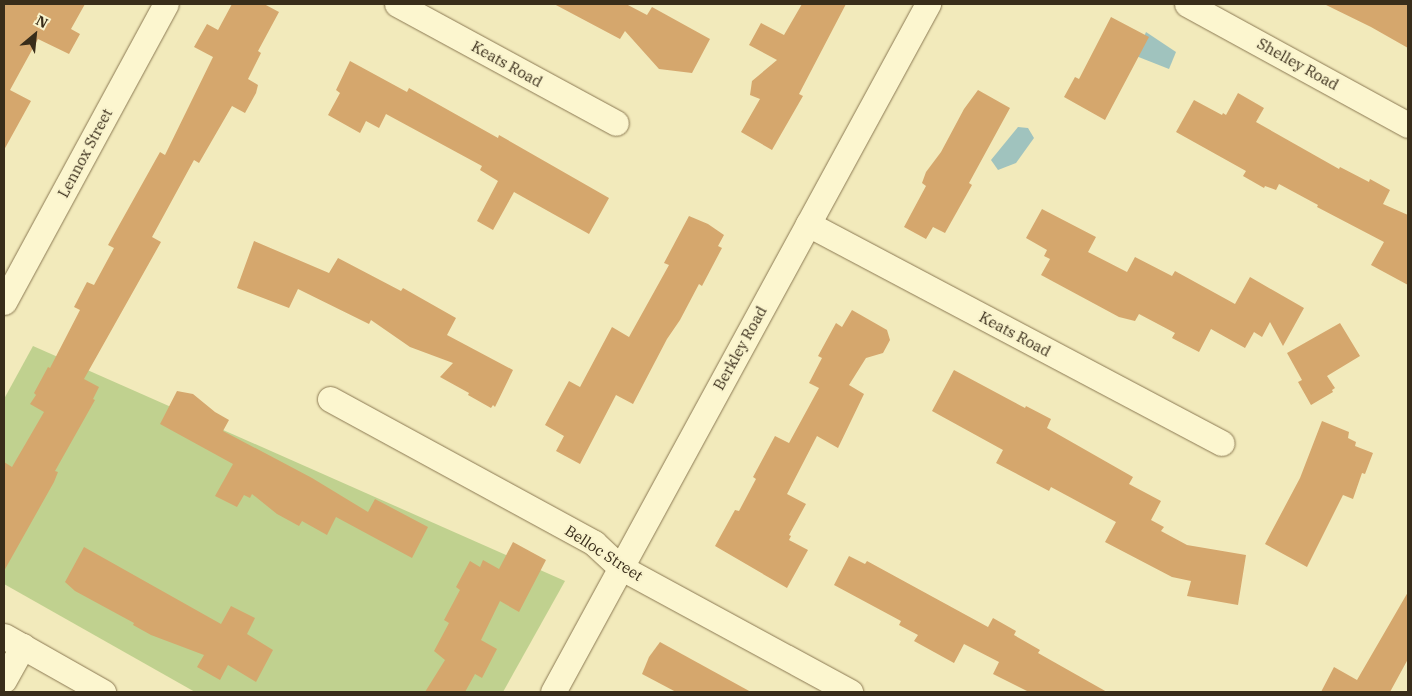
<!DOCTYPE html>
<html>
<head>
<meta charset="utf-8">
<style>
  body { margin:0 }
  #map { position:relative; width:1412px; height:696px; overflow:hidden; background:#f2eabb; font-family:"IBM Plex Serif",serif }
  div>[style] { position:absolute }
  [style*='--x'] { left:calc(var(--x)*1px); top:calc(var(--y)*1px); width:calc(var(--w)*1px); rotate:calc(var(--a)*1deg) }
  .green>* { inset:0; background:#c0d18f }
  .water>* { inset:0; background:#a0c3be }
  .building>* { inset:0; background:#d5a76d }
  .roads { filter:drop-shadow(0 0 1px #8b7953) drop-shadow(0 0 1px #8b7953) }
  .minor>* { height:25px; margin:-12.5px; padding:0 12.5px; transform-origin:12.5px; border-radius:12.5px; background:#fcf6cf }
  span { translate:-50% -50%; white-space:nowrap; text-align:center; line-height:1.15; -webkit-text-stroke:4px #f9f3cc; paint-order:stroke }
  .street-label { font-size:15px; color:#392d1a }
  .frame { position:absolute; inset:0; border:5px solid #392d1a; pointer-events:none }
  .north { position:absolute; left:10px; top:10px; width:50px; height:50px; -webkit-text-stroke:4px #f9f3cc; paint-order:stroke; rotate:28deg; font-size:14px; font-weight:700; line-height:20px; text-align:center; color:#392d1a }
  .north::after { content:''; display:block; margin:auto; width:18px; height:22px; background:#392d1a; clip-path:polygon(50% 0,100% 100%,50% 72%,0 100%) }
</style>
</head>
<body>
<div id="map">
  <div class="green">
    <i style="clip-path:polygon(33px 346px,565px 581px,503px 692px,195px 692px,4px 584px,4px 399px)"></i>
  </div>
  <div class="water">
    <i style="clip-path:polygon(1146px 32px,1176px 52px,1169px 69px,1136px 56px)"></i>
    <i style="clip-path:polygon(1018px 127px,1028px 128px,1034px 138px,1016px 163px,998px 170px,991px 160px)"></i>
  </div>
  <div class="building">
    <i style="clip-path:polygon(4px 4px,85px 4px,71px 29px,80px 34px,69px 54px,38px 39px,10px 90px,31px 101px,4px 150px)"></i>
    <i style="clip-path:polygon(232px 4px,264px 4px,279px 12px,258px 51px,261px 53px,248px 79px,258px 85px,256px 93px,245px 113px,232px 106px,199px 163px,194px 160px,152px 237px,161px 242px,84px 379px,99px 387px,93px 399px,95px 400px,55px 471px,58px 472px,54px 482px,4px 571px,4px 462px,12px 467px,44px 412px,30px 404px,36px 395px,34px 393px,48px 367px,50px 368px,80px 310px,74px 307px,87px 282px,94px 285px,114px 248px,108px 245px,160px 152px,165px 155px,213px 57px,194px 47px,207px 24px,218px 30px)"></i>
    <i style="clip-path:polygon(554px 4px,626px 4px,647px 15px,652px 7px,710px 39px,692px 73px,659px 69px,625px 31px,620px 39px)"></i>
    <i style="clip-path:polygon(802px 4px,846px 4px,799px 94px,803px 96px,772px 150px,741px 132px,760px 99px,750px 95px,752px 81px,777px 60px,749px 45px,761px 23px,784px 35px)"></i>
    <i style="clip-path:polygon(1324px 4px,1408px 4px,1408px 48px,1371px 27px)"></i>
    <i style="clip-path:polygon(1111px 17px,1149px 37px,1105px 120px,1064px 97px,1075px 77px,1079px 79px)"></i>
    <i style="clip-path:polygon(350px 61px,407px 92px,409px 88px,498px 138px,499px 135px,609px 198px,589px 234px,514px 192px,493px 230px,477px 221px,498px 181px,480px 170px,482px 166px,386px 114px,379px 128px,366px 121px,360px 133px,328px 115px,340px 93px,336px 90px)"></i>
    <i style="clip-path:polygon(978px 90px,1010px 108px,969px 183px,972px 185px,945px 233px,933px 227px,926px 239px,904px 227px,926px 186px,922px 183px,926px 172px,941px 152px,964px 109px)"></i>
    <i style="clip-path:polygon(1238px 93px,1264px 108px,1256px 122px,1339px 169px,1340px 167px,1369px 182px,1370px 179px,1390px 190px,1383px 204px,1408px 215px,1408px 285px,1371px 265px,1384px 242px,1317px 207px,1318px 205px,1279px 184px,1276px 190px,1265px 186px,1264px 188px,1243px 176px,1246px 171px,1176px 132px,1194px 100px,1222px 115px,1223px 113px,1226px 115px)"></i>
    <i style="clip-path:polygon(1042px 209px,1096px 237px,1088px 252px,1127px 272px,1135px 257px,1172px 276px,1175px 271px,1235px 304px,1250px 277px,1304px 308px,1283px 346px,1270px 322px,1262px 337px,1254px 332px,1245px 348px,1211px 329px,1199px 352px,1172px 338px,1175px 333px,1139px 314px,1135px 321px,1119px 317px,1041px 275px,1050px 259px,1044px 256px,1047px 250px,1026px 238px)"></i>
    <i style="clip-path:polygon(689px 216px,708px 224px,724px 235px,718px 246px,722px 248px,702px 286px,699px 284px,680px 320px,667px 339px,633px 404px,616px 395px,580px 464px,556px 451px,564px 436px,545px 425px,569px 381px,580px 387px,612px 327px,629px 337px,669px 265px,664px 263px)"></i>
    <i style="clip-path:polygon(254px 241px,329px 273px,338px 258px,401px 291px,403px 288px,456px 318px,447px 335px,513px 370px,495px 407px,493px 405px,491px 408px,468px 395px,469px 393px,440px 377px,453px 363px,410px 347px,371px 320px,369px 324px,298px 289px,289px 308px,237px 288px)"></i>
    <i style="clip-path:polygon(852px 310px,887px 330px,890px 340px,883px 353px,866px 358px,849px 385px,864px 394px,838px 448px,817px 436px,787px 494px,806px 504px,789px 535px,791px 536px,789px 540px,808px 550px,787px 588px,715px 546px,735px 510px,739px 511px,756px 479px,753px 477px,775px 436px,789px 443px,819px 388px,809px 383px,822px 358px,818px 356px,836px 323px,842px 327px)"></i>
    <i style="clip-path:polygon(1340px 323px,1360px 356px,1327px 376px,1335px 388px,1332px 390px,1333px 392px,1311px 405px,1298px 382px,1302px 380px,1287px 353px)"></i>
    <i style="clip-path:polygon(954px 370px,1025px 408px,1026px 406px,1051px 419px,1047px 428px,1133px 477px,1129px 484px,1161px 501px,1151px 520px,1164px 527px,1161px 531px,1187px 545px,1246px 555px,1238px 605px,1187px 596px,1191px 581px,1172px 577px,1105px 542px,1116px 522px,1051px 487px,1049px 491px,996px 463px,1003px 450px,932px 411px)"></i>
    <i style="clip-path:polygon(177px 391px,193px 394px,215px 412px,229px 420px,223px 431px,312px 478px,368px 512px,375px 499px,428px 527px,412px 558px,336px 517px,327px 535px,302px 521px,299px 526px,277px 514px,252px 494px,250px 498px,244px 495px,237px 507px,215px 496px,233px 464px,160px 424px)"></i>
    <i style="clip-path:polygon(1322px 421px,1349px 432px,1348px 438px,1356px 442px,1355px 446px,1373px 453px,1365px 474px,1362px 473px,1353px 499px,1343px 495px,1307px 567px,1265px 544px,1300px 478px)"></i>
    <i style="clip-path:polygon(513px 542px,546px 560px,519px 612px,500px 601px,481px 640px,497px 649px,482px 678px,475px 674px,465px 692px,425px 692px,445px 660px,434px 651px,449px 623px,444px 620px,460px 590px,456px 587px,470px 561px,480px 567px,483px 560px,499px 569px)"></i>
    <i style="clip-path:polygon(84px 547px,221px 624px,231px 606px,255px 618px,247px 634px,273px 650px,256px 682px,228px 665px,220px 680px,197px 667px,204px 655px,151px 635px,133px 625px,134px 623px,75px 591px,65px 582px)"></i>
    <i style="clip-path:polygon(849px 556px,865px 564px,867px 561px,988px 627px,993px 618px,1016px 631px,1014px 635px,1040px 650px,1038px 653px,1107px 692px,1029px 692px,993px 674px,999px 662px,964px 644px,954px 663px,914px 641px,918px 635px,899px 625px,901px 621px,834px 585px)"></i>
    <i style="clip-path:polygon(1408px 592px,1408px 659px,1390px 692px,1321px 692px,1334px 667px,1357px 680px)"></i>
    <i style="clip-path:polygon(660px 642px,751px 692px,676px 692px,642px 674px,649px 657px)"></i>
  </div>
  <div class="roads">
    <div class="minor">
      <i style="--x:397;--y:4;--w:249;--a:28.5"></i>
      <i style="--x:1187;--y:4;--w:252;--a:28.7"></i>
      <i style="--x:808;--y:224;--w:468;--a:27.9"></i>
      <i style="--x:4;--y:302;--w:339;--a:-61.5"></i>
      <i style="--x:330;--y:399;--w:301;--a:28.6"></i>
      <i style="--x:594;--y:543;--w:35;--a:43"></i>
      <i style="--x:620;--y:567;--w:262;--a:28.5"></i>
      <i style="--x:4;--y:636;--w:114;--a:29.5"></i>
      <i style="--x:4;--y:680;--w:39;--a:-61"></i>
      <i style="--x:553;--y:692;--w:784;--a:-61.41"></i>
    </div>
  </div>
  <div class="street-label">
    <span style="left:507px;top:64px;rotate:29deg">Keats Road</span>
    <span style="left:1298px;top:64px;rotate:29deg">Shelley Road</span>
    <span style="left:85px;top:153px;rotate:-62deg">Lennox Street</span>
    <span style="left:1015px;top:334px;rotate:28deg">Keats Road</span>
    <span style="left:740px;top:348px;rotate:-61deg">Berkley Road</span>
    <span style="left:604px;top:553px;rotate:33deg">Belloc Street</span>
  </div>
  <div class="frame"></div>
  <div class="north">N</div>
</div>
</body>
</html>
